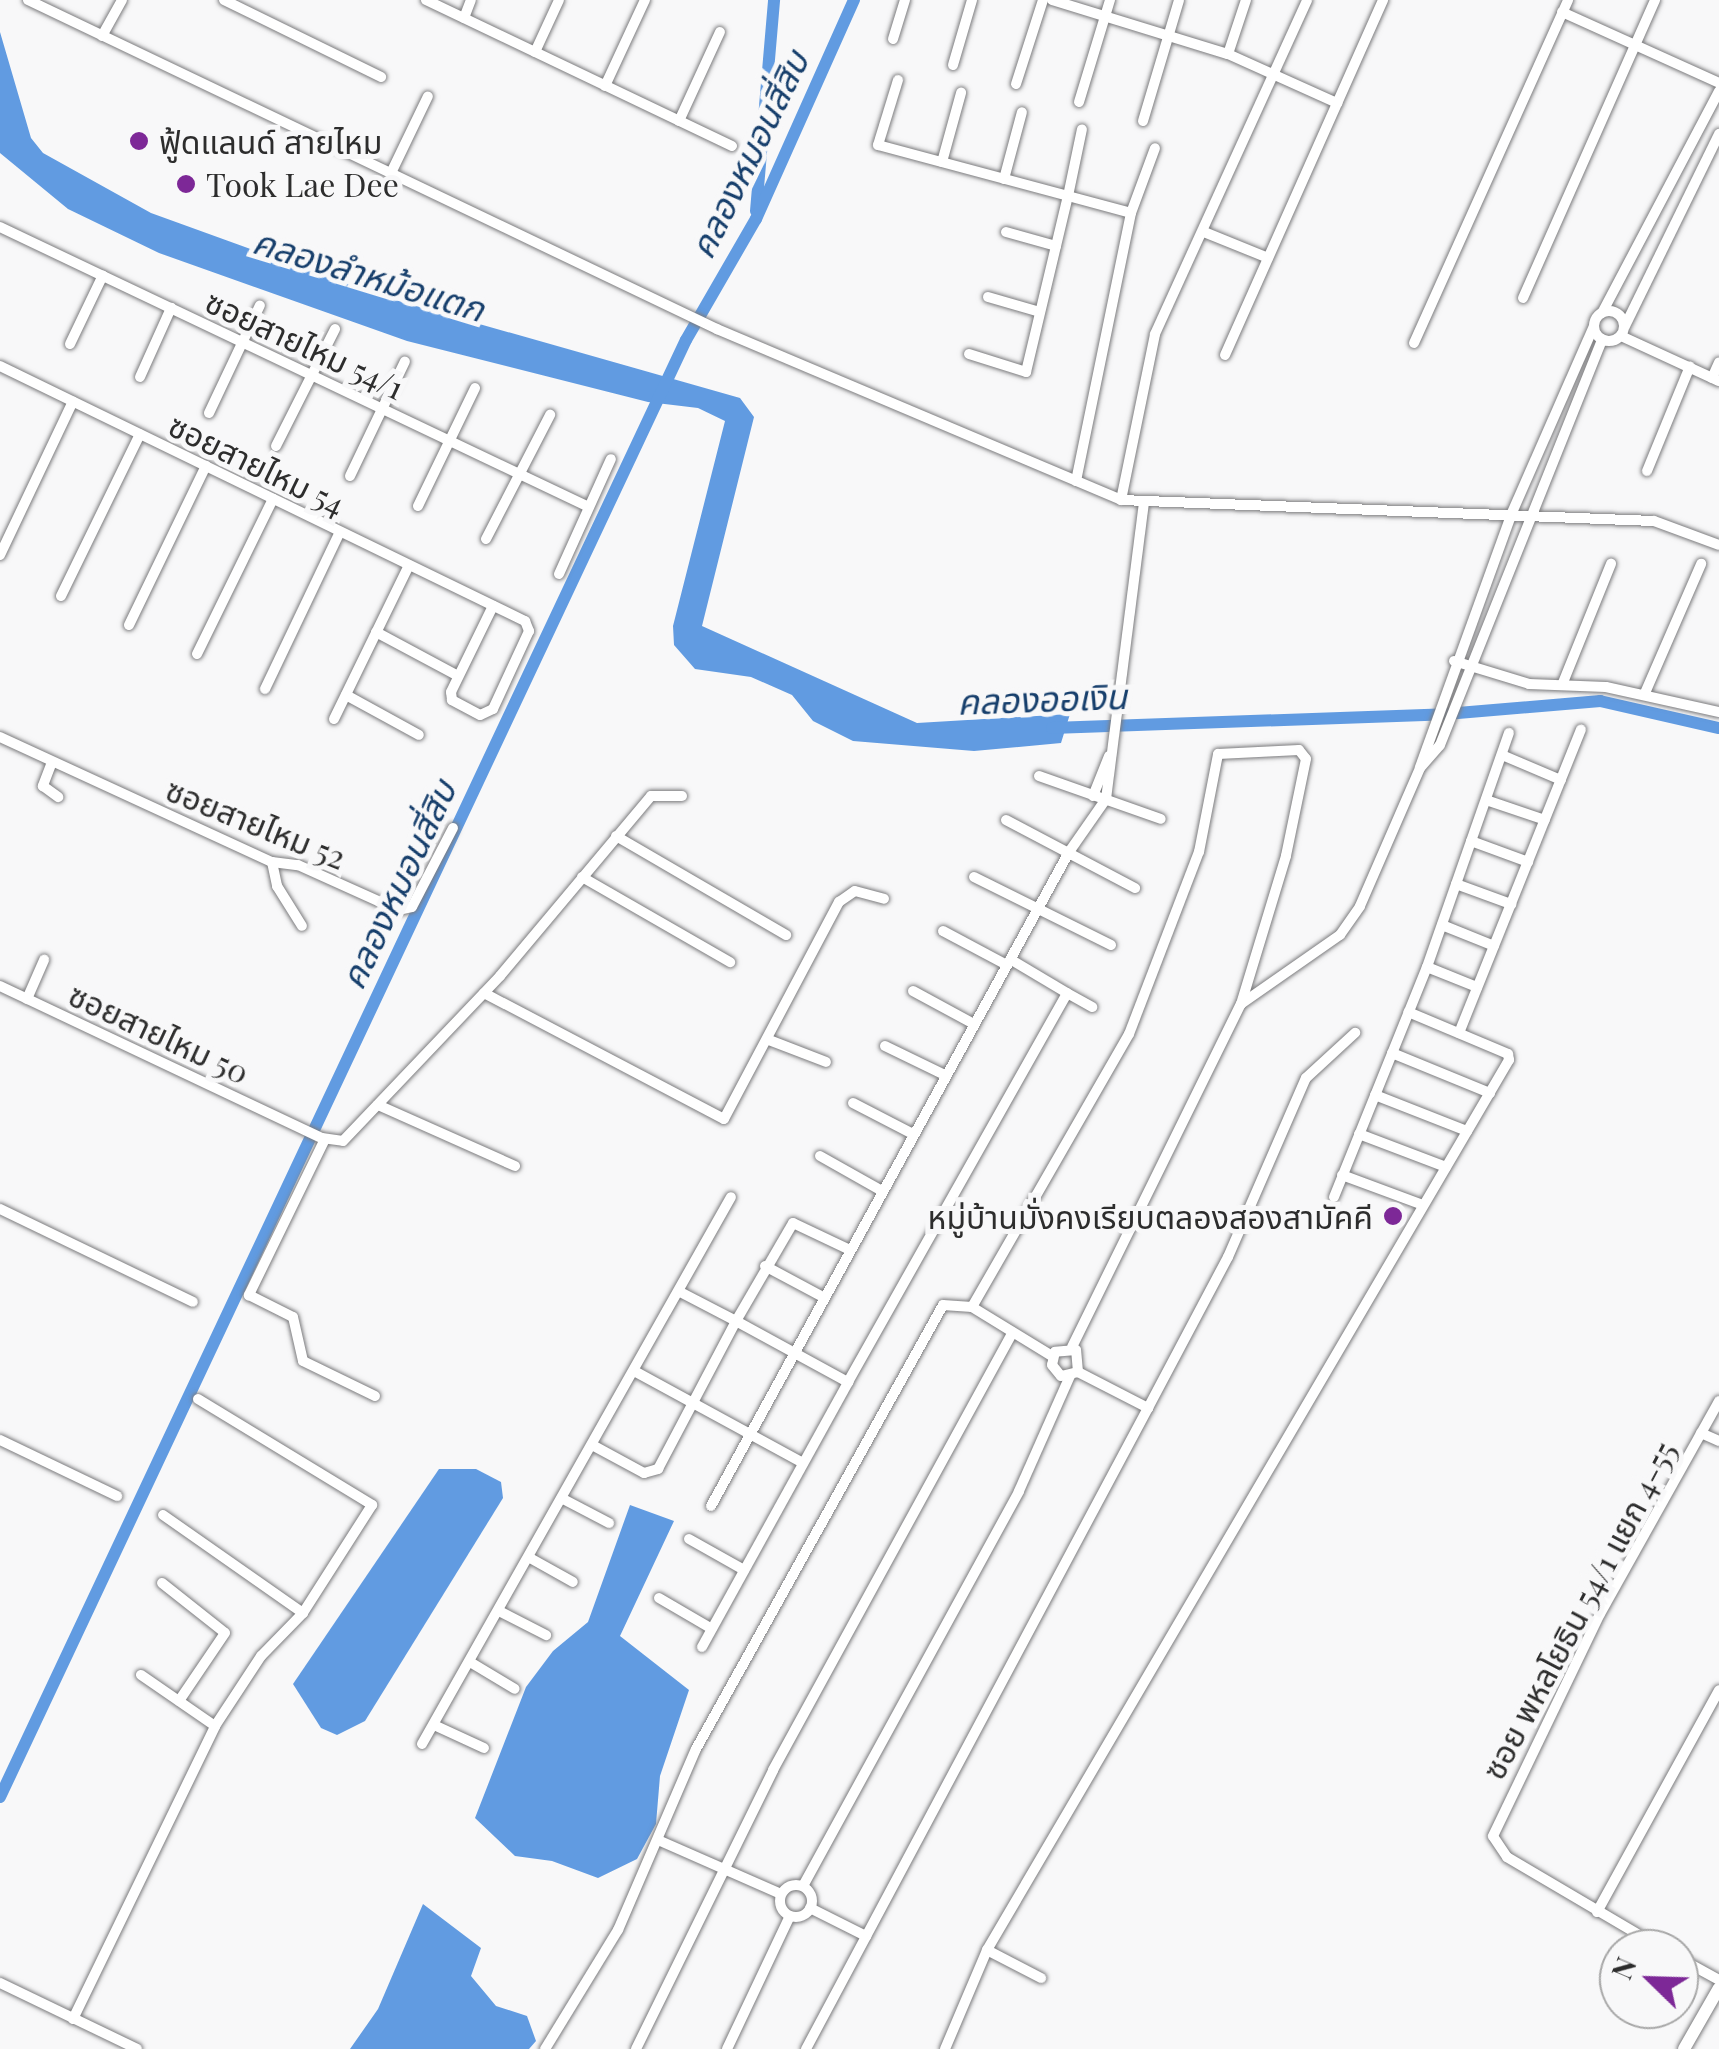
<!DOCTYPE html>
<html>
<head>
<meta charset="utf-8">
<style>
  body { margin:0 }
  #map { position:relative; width:1719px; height:2049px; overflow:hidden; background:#f8f8f9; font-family:"Playfair Display","Noto Sans Thai",serif }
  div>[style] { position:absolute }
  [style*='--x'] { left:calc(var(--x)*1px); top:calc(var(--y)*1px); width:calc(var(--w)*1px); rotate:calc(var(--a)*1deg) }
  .water>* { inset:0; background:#619be1 }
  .canal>* { height:12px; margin:-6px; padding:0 6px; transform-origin:6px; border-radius:6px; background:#619be1 }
  .roads { filter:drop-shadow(0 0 2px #7b7b7d) drop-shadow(0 0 2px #7b7b7d) }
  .minor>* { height:10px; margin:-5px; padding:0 5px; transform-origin:5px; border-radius:5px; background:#fff }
  .minor>.ring { margin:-5px; padding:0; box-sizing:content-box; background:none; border:10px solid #fff; border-radius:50% }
  .tertiary>* { height:12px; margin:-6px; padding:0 6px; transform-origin:6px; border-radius:6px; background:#fff }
  .dots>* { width:28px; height:28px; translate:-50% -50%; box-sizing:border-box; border:5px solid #f8f8f9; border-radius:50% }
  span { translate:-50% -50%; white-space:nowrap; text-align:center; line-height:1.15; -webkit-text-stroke:10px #f8f8f9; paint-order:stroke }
  .poi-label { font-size:32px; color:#2d2d2d }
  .left { translate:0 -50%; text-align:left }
  .right { translate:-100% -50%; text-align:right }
  .street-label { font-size:32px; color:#2d2d2d }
  .water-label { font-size:35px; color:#173f6c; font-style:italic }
  .north { position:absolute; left:1599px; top:1929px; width:100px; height:100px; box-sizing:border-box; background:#f8f8f9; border:2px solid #a7a7a7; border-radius:50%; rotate:293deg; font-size:28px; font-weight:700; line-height:40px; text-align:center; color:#2d2d2d }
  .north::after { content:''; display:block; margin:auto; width:35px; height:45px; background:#7d2897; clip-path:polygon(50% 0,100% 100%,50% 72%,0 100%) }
</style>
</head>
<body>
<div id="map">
  <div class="water">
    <i style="clip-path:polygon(0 32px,31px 138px,43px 153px,151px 213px,381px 296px,740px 398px,754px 417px,702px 626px,917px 723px,1070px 714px,1061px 743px,974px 751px,853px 741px,813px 721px,792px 695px,751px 677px,695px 669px,674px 645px,673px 626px,725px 421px,698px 408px,648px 402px,407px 341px,159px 253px,68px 209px,0 153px)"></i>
    <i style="clip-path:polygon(439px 1469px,476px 1469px,501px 1482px,503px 1498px,365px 1721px,337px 1735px,321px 1728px,293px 1684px)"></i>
    <i style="clip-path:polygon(630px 1505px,674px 1521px,620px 1636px,689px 1690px,660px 1776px,656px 1824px,637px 1859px,598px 1878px,552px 1861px,515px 1856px,475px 1818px,526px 1687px,553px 1651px,588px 1622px)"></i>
    <i style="clip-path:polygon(423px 1904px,481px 1948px,471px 1976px,496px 2006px,527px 2016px,536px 2041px,529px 2049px,350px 2049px,378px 2009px)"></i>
  </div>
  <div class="canal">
    <i style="--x:756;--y:211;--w:212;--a:-85.1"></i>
    <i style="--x:1052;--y:728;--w:394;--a:-2"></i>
    <i style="--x:1446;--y:714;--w:155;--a:-4.8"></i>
    <i style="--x:1600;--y:701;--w:122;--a:12.8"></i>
    <i style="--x:0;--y:1797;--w:1610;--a:-64.79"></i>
    <i style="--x:686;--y:340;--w:140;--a:-60"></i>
    <i style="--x:756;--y:219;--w:240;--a:-65.9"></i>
  </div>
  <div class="roads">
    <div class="minor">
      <i style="--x:28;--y:0;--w:764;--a:25.52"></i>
      <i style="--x:717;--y:329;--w:439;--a:22.9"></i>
      <i style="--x:1121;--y:500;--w:533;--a:2.26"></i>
      <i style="--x:1654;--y:521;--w:69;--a:20.3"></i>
      <i style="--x:224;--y:0;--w:175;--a:26.1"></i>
      <i style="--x:426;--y:0;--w:339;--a:25.5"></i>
      <i style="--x:1052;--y:0;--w:184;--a:17.1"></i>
      <i style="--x:1228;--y:54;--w:120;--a:24.2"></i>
      <i style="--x:1562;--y:12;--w:172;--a:24.3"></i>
      <i style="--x:464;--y:18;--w:19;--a:-69"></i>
      <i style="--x:102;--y:36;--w:41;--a:-60.9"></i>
      <i style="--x:893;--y:39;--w:41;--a:-72.9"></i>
      <i style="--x:535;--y:52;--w:57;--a:-65.2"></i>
      <i style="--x:1228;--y:54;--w:57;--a:-71.6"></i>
      <i style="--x:953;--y:65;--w:68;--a:-73.7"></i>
      <i style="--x:898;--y:80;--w:68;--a:107.1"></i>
      <i style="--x:878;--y:145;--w:197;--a:15"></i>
      <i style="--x:1068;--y:196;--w:68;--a:-78.2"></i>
      <i style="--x:1016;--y:84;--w:88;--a:-72.2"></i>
      <i style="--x:605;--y:86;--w:95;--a:-65.1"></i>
      <i style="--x:1079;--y:102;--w:107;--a:-73.1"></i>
      <i style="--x:679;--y:121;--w:98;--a:-65.3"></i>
      <i style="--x:1143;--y:121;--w:126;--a:-73.4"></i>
      <i style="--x:942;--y:162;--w:72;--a:-74.6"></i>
      <i style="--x:391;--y:173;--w:85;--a:-64.3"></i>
      <i style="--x:1004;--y:179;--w:69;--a:-75"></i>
      <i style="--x:0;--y:227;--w:652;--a:25.43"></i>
      <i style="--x:1006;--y:232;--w:52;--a:15.6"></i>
      <i style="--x:1204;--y:232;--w:69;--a:22.1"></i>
      <i style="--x:988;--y:297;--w:54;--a:16.1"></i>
      <i style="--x:1523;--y:298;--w:326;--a:-66.1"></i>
      <i class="ring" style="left:1594px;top:311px;width:20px;height:20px"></i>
      <i style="--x:1602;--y:313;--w:251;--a:-62.2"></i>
      <i style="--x:1625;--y:326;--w:214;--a:-63.9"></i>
      <i style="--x:1621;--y:336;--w:108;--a:24.7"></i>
      <i style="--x:1414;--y:343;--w:376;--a:-65.8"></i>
      <i style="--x:70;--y:344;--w:76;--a:-64.4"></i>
      <i style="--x:969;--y:354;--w:60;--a:17.5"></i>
      <i style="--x:1026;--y:372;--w:181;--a:-76.6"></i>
      <i style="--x:1068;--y:196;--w:65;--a:15.1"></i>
      <i style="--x:1225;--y:355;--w:389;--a:-66"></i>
      <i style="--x:0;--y:366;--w:584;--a:25.91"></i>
      <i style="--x:525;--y:621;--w:11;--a:68"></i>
      <i style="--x:529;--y:631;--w:86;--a:114.8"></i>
      <i style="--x:493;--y:709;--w:14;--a:155"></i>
      <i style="--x:480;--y:715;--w:32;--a:-152"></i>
      <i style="--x:452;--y:700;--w:8;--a:-97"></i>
      <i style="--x:451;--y:692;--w:96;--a:-64"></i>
      <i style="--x:140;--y:377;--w:76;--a:-65.8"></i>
      <i style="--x:1712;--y:378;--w:17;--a:-66"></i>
      <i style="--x:209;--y:413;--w:119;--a:-64.7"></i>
      <i style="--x:276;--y:446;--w:131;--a:-63.2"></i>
      <i style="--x:1647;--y:471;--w:113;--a:-67.7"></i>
      <i style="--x:350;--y:476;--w:127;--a:-64.4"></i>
      <i style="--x:1076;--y:481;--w:274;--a:-78.4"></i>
      <i style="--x:1131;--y:213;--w:69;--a:-69.7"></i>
      <i style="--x:1121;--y:500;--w:169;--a:-78.4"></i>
      <i style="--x:1155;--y:334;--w:367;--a:-65.5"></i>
      <i style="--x:418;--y:506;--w:131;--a:-64.2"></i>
      <i style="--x:486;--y:539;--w:140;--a:-62.7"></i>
      <i style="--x:0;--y:555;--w:170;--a:-64.6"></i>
      <i style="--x:559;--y:574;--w:126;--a:-65.7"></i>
      <i style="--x:61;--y:596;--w:180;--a:-64"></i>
      <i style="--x:129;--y:625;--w:177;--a:-64.2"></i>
      <i style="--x:376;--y:632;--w:93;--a:28.2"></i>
      <i style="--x:197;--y:654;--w:173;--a:-63.9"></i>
      <i style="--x:1454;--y:661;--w:78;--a:17"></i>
      <i style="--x:1529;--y:684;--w:77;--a:2.2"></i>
      <i style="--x:1606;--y:687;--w:116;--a:12.5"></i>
      <i style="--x:1562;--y:685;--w:131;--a:-68"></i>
      <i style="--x:265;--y:689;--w:174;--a:-64.5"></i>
      <i style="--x:1645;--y:693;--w:141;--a:-66.5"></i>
      <i style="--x:346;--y:695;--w:83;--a:28.7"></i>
      <i style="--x:334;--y:719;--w:171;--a:-64"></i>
      <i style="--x:0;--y:737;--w:299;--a:24.7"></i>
      <i style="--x:272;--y:862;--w:26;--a:7"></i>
      <i style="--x:298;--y:865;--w:110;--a:24.2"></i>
      <i style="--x:398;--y:910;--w:14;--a:-12"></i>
      <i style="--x:412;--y:907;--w:89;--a:-62.6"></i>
      <i style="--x:1502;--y:755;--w:64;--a:23"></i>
      <i style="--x:52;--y:762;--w:26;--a:111"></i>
      <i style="--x:43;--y:786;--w:19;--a:36"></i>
      <i style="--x:1420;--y:767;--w:268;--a:-70.1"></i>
      <i style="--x:1511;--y:515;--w:206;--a:-66.3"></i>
      <i style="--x:1039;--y:776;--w:129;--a:19.4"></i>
      <i style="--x:1093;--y:796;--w:43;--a:-68.2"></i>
      <i style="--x:1486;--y:800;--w:62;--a:18.7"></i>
      <i style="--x:1006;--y:820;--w:146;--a:27.8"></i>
      <i style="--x:616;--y:836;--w:197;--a:30.2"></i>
      <i style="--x:1471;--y:841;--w:61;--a:20.2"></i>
      <i style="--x:272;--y:862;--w:25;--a:78"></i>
      <i style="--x:277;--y:886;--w:47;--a:58"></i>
      <i style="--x:582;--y:877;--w:171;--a:29.9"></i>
      <i style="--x:974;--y:877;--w:153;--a:26.4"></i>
      <i style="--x:1456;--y:884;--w:59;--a:20"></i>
      <i style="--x:1442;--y:925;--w:56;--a:22"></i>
      <i style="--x:943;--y:931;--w:72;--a:28"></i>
      <i style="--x:1427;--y:967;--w:54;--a:21.8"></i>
      <i style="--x:0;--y:986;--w:356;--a:25.3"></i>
      <i style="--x:322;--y:1138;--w:21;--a:8"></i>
      <i style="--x:343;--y:1141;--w:228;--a:-46.4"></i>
      <i style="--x:500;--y:976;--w:235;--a:-50"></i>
      <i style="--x:651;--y:796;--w:31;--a:0"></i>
      <i style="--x:913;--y:991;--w:69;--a:28.4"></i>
      <i style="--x:484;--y:993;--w:271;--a:27.7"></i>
      <i style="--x:724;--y:1119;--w:246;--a:-62.1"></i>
      <i style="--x:839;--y:902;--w:19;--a:-35"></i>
      <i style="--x:855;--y:891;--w:30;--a:15"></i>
      <i style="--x:1067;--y:993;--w:29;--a:29"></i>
      <i style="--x:27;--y:999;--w:43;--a:-66.4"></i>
      <i style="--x:1459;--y:1033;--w:327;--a:-68.1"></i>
      <i style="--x:769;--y:1040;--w:61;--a:21.1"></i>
      <i style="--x:885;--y:1046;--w:67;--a:25.8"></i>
      <i style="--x:1392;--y:1053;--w:106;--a:22.2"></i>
      <i style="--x:1375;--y:1095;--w:99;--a:21.4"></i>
      <i style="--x:853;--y:1103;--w:68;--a:27.3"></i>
      <i style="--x:378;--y:1105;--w:150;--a:24"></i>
      <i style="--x:1359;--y:1134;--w:93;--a:20.8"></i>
      <i style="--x:325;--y:1139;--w:174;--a:116"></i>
      <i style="--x:249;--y:1295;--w:49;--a:26.6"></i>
      <i style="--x:293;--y:1317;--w:45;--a:77.2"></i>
      <i style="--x:303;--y:1361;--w:80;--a:25.9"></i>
      <i style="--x:820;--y:1156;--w:71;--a:29.4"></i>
      <i style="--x:1342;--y:1175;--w:86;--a:20.3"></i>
      <i style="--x:1334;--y:1197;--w:248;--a:-68"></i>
      <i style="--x:1427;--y:967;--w:248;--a:-70.7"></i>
      <i style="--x:0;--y:1209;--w:214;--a:25.7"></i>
      <i style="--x:850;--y:1250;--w:63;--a:-154.7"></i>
      <i style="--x:793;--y:1223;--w:113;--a:120.2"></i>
      <i style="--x:736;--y:1321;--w:128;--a:28.6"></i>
      <i style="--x:848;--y:1382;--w:446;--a:-60.6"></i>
      <i style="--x:1067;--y:993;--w:66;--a:-149.2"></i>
      <i style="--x:765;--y:1266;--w:66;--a:28.1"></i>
      <i style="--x:972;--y:1307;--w:315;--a:-60.1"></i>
      <i style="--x:1129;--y:1034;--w:195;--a:-69"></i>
      <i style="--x:1199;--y:852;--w:100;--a:-79"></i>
      <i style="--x:1218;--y:754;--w:81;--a:-2.8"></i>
      <i style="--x:1299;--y:750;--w:11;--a:52"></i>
      <i style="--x:1306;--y:759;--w:99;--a:101.7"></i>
      <i style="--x:1286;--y:856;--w:155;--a:106.9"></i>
      <i style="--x:1072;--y:1347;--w:382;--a:-63.8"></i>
      <i style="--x:1241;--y:1004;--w:121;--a:-34.9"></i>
      <i style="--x:1340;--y:935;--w:35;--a:-55"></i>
      <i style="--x:1360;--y:906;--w:150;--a:-66.5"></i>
      <i style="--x:1420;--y:768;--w:30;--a:-49"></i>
      <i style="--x:1440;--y:745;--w:437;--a:-68.2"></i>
      <i style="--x:636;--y:1372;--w:190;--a:28.6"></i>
      <i style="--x:1078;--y:1372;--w:22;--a:-95"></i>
      <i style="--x:1076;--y:1350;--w:21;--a:175"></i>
      <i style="--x:1055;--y:1352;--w:13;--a:103"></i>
      <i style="--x:1052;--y:1365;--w:14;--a:51"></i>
      <i style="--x:1061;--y:1376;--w:17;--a:-13"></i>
      <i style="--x:1078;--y:1372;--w:79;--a:27.2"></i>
      <i style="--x:1148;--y:1408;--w:171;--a:-62.1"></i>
      <i style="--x:1228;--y:1257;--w:195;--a:-66.5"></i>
      <i style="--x:1306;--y:1078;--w:67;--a:-42.6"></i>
      <i style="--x:198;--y:1399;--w:204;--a:31.3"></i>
      <i style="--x:372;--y:1505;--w:128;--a:122.6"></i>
      <i style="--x:1701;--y:1433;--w:20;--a:24"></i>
      <i style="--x:0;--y:1440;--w:130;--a:25.6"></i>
      <i style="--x:594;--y:1446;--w:57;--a:28.4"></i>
      <i style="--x:644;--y:1473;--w:15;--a:-16"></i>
      <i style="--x:658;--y:1469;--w:167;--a:-62.2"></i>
      <i style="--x:736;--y:1321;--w:61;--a:-152.6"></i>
      <i style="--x:563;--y:1499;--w:52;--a:27.6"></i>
      <i style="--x:711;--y:1506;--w:746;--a:-61.3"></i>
      <i style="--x:1069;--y:852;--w:65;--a:-55.1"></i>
      <i style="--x:1106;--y:799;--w:300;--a:-82.7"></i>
      <i style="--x:163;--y:1515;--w:171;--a:35"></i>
      <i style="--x:303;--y:1613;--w:60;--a:134.3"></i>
      <i style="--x:261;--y:1656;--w:84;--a:123.3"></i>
      <i style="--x:689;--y:1539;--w:63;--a:29.4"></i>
      <i style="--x:530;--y:1558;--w:49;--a:29.2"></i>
      <i style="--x:162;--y:1583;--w:80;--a:38.4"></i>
      <i style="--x:225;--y:1633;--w:82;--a:124.1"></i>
      <i style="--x:659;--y:1598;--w:61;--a:30.3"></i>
      <i style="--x:499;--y:1611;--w:53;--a:27.1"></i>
      <i style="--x:702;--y:1647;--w:303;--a:-61.1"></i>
      <i style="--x:470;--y:1662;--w:52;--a:31"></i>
      <i style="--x:434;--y:1725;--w:55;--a:24.7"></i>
      <i style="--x:422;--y:1744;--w:628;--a:-60.54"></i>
      <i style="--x:658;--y:1840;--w:134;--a:23.7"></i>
      <i class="ring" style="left:780px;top:1885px;width:22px;height:22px"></i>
      <i style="--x:803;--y:1886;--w:450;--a:-61.3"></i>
      <i style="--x:1019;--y:1491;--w:126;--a:-66.1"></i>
      <i style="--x:810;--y:1908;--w:63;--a:26.6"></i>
      <i style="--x:1597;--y:1912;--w:253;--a:-61.2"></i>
      <i style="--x:1663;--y:1949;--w:181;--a:-149.5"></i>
      <i style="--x:1507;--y:1857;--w:25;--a:-124"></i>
      <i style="--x:1493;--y:1836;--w:246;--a:-64.3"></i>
      <i style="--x:1600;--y:1614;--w:244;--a:-60.8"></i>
      <i style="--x:987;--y:1950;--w:61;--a:27.4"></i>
      <i style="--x:1679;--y:1958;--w:46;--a:28.8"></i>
      <i style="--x:0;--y:1983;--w:152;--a:25.7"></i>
      <i style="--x:73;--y:2019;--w:326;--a:-64.1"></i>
      <i style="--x:215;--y:1726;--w:90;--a:-145.4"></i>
      <i style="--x:545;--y:2049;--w:140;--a:-58.5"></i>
      <i style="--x:618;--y:1930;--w:197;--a:-66.7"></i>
      <i style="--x:696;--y:1749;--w:508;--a:-60.91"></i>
      <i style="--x:943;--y:1305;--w:29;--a:4"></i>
      <i style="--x:972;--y:1307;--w:94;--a:31.5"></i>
      <i style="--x:636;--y:2049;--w:311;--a:-63.8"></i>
      <i style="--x:773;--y:1770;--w:499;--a:-61.3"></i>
      <i style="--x:727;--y:2049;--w:147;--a:-64.7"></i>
      <i style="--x:806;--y:2049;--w:727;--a:-61.92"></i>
      <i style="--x:945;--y:2049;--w:108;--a:-67"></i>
      <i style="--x:987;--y:1950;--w:1032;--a:-59.61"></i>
      <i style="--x:1509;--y:1060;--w:6;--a:-99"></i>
      <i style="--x:1508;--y:1054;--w:108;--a:-157.2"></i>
    </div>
    <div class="tertiary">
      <i style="--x:1684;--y:2049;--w:70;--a:-60.2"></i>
    </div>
  </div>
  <div class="dots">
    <i style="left:139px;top:141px;background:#7d2897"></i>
    <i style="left:186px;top:184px;background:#7d2897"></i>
    <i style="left:1393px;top:1216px;background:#7d2897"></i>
  </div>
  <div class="poi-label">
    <span class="left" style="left:159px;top:141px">ฟู้ดแลนด์ สายไหม</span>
    <span class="left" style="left:206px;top:184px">Took Lae Dee</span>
    <span class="right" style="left:1373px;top:1216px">หมู่บ้านมั่งคงเรียบตลองสองสามัคคี</span>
  </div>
  <div class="street-label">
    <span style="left:305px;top:344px;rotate:25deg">ซอยสายไหม 54/1</span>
    <span style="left:257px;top:464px;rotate:26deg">ซอยสายไหม 54</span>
    <span style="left:256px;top:823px;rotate:22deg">ซอยสายไหม 52</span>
    <span style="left:159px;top:1033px;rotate:25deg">ซอยสายไหม 50</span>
    <span style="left:1579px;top:1610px;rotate:-62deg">ซอย พหลโยธิน 54/1 แยก 4-55</span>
  </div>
  <div class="water-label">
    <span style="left:748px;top:154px;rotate:-64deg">คลองหมอนสี่สิบ</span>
    <span style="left:369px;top:274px;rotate:17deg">คลองลำหม้อแตก</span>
    <span style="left:1042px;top:698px;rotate:-2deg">คลองออเงิน</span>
    <span style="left:397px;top:884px;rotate:-65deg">คลองหมอนสี่สิบ</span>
  </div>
  <div class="north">N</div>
</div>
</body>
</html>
